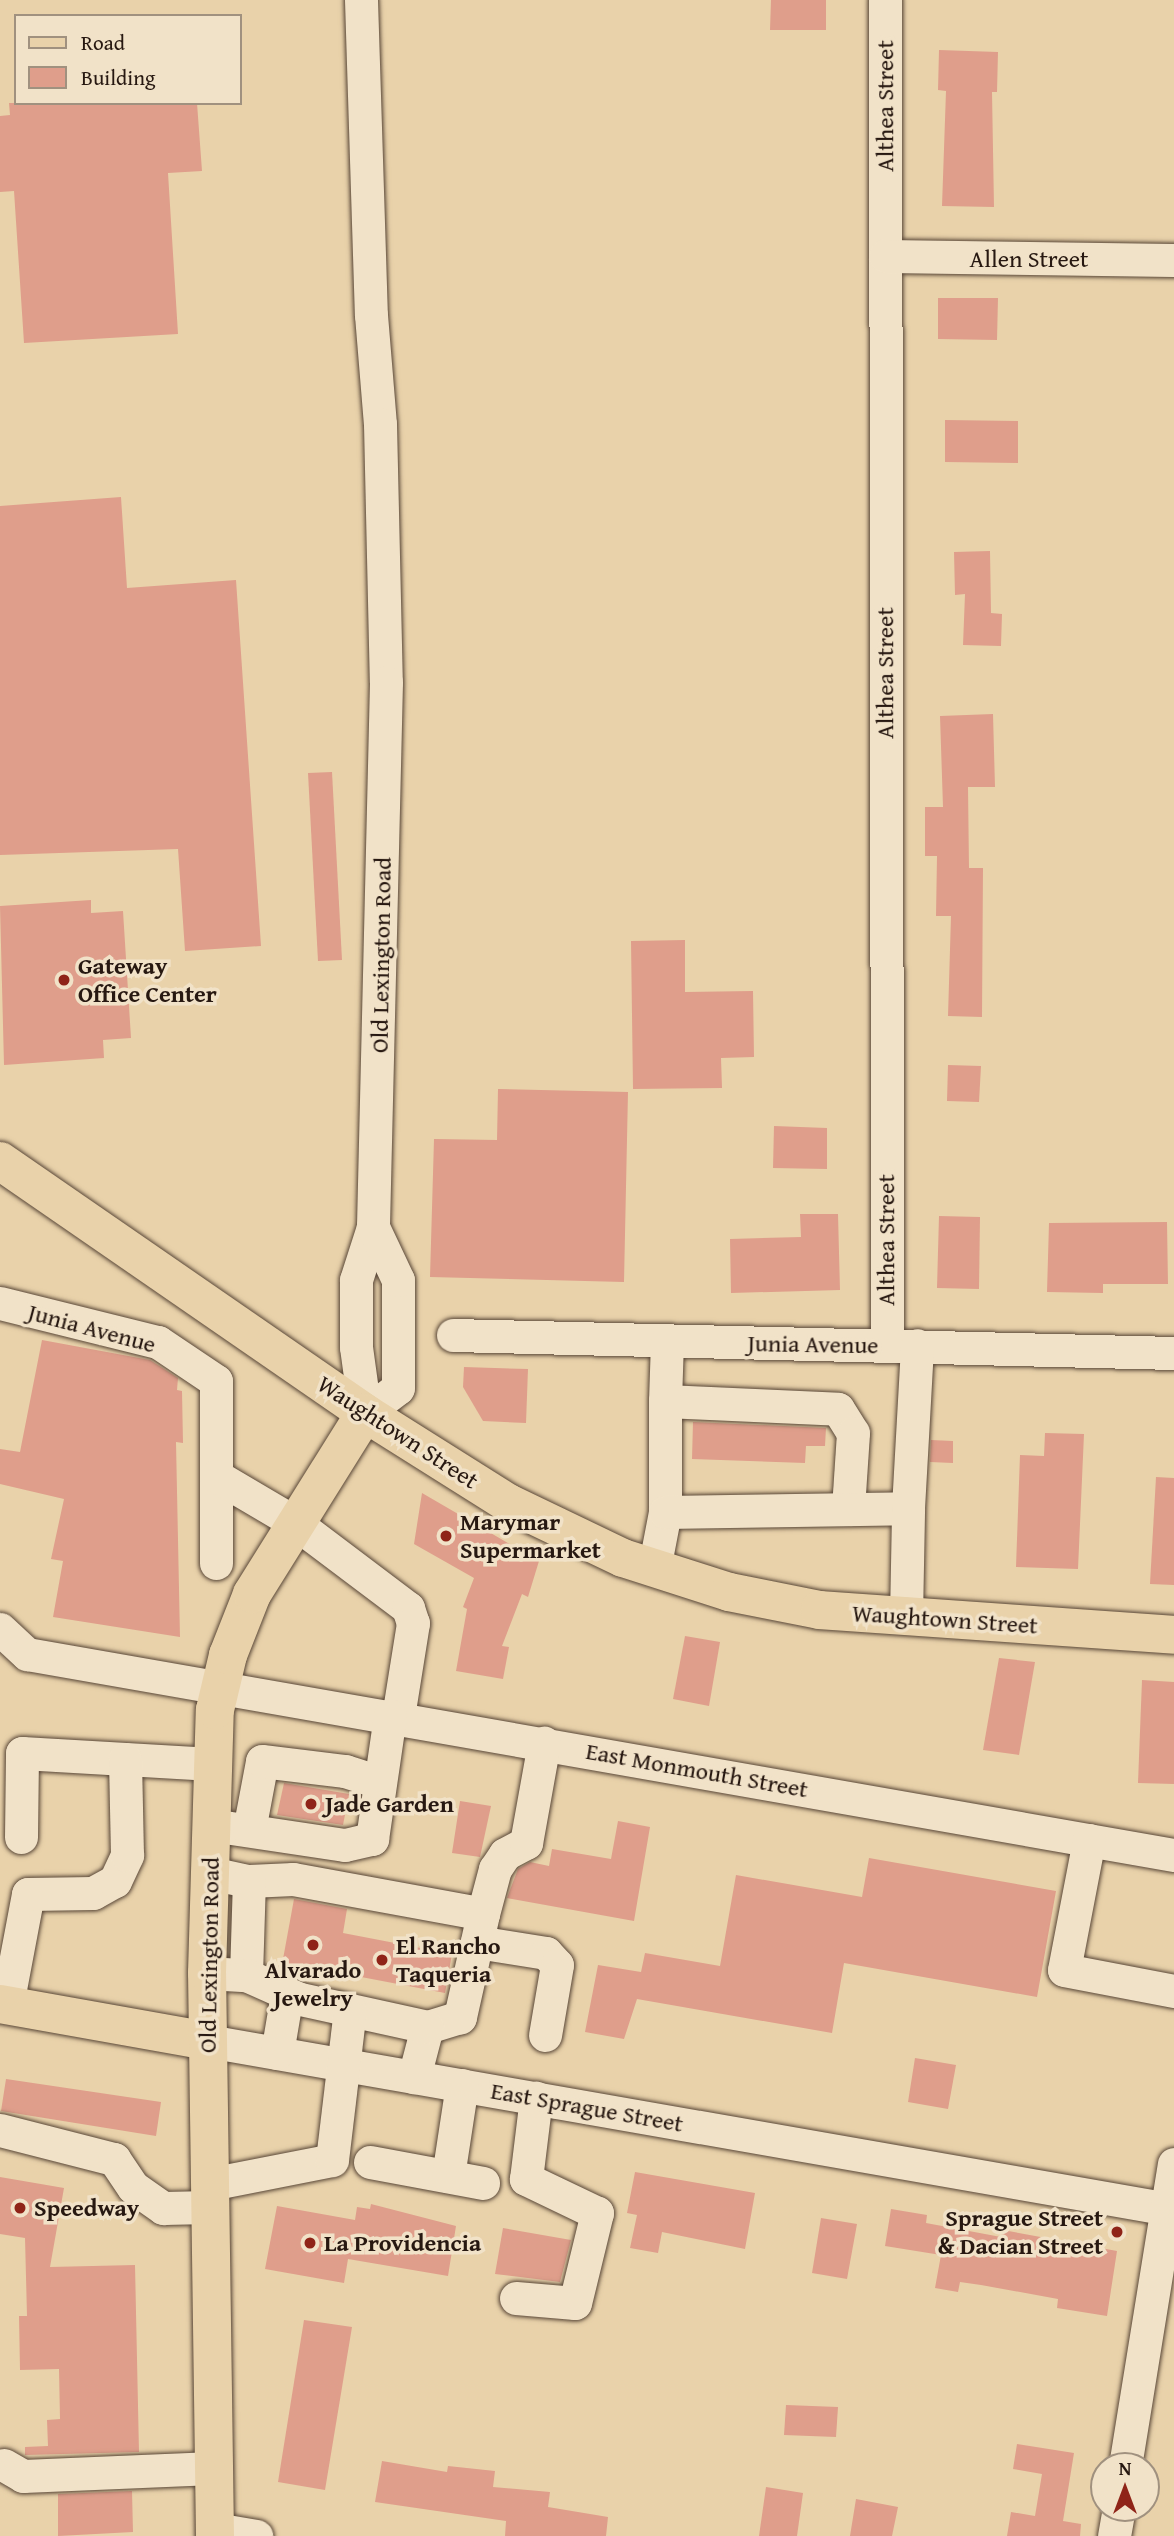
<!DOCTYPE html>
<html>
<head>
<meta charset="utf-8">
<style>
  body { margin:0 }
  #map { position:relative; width:1174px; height:2536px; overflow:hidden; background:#e9d2aa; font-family:"Gentium Book Plus",serif }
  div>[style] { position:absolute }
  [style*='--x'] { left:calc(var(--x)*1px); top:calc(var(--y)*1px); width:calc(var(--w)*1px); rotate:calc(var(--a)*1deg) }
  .building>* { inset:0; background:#df9e8b }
  .roads { filter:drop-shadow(0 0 2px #584637) drop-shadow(0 0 2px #584637) }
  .minor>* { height:33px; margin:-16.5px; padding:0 16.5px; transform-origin:16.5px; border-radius:16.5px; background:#f1e2c8 }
  .major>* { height:38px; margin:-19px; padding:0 19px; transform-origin:19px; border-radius:19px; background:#e9d2aa }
  .dots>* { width:19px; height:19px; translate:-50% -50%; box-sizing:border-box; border:4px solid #f1e2c8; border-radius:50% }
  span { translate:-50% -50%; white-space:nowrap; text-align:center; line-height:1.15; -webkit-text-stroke:7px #f1e2c8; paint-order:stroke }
  .street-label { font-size:24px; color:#271811 }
  .poi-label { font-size:24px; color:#271811; font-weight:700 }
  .left { translate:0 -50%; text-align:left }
  .right { translate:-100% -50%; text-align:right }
  .legend { position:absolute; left:14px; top:14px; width:228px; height:91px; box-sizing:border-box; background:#f1e2c8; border:2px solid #a0917f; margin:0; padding:9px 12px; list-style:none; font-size:21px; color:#271811 }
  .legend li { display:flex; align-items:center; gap:14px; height:35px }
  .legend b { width:35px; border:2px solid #a0917f }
  .north { position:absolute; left:1090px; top:2452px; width:70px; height:70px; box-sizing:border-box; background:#f1e2c8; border:2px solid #a0917f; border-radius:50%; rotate:0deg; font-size:19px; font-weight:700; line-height:28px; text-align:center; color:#271811 }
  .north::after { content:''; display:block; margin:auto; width:24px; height:32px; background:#8f2418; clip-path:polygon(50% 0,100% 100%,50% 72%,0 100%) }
</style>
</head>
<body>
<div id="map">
  <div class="building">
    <i style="clip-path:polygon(771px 0,826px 0,826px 30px,770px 30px)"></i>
    <i style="clip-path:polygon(939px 50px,998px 52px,997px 92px,992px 92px,994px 207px,942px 206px,946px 91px,938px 90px)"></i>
    <i style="clip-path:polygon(9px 103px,197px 103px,202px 171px,168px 173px,178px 334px,24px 343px,14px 191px,0 192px,0 116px,10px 115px)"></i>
    <i style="clip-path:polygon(938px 298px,998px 298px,997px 340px,938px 339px)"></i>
    <i style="clip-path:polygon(945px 420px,1018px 421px,1018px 463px,945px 462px)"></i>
    <i style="clip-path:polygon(121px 497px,127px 588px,236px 580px,261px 946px,185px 951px,178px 849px,0 855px,0 506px)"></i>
    <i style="clip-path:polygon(990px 551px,991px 613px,1002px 614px,1001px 646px,963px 645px,965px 594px,955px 595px,954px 552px)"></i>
    <i style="clip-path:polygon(993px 714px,995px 787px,968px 787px,969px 868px,983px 868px,982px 1017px,948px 1016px,951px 916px,936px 916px,937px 856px,925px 856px,925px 807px,943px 807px,940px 716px)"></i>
    <i style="clip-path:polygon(332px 772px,342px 960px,318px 961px,308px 773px)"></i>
    <i style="clip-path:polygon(91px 900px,91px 913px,123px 911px,131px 1038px,103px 1040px,104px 1058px,4px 1065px,0 906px)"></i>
    <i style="clip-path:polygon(685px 940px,685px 992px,753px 991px,754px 1057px,721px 1058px,722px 1088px,633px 1089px,631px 941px)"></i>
    <i style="clip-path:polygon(948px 1065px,981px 1066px,979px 1102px,947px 1101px)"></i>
    <i style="clip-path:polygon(498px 1089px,628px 1092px,624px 1282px,430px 1277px,434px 1139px,497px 1140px)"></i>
    <i style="clip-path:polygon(774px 1126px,827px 1128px,827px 1169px,773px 1168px)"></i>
    <i style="clip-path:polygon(800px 1214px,838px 1214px,840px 1290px,731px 1293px,730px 1239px,801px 1237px)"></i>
    <i style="clip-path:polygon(939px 1216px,980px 1217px,979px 1289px,937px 1288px)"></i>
    <i style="clip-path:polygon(1167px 1222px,1168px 1284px,1103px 1284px,1103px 1293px,1047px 1292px,1049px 1223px)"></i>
    <i style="clip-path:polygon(42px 1340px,150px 1360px,178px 1378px,177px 1390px,182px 1391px,183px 1443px,176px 1442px,180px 1637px,53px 1617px,63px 1561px,51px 1559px,64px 1499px,0 1484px,0 1449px,20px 1452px)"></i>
    <i style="clip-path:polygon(464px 1367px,528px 1369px,526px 1423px,483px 1421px,463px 1387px)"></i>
    <i style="clip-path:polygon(693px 1422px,826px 1428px,825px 1446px,806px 1446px,805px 1463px,692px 1459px)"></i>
    <i style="clip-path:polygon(1045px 1433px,1084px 1434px,1078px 1569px,1016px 1567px,1020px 1455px,1044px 1456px)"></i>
    <i style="clip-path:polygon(931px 1440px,953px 1441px,953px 1463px,930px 1462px)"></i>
    <i style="clip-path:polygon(1156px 1477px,1174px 1478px,1174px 1585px,1150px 1584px)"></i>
    <i style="clip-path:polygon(422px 1493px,539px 1561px,528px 1597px,522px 1594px,502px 1646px,509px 1647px,503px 1679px,456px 1671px,467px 1609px,463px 1607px,474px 1578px,414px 1544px)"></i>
    <i style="clip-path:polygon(685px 1636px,720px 1642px,709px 1706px,673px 1699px)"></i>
    <i style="clip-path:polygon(999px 1658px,1035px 1662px,1019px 1755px,983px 1750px)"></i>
    <i style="clip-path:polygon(1142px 1680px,1174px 1682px,1174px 1784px,1138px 1783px)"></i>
    <i style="clip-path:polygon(284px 1783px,349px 1794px,343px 1825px,277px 1815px)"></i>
    <i style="clip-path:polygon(460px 1801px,491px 1806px,480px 1857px,452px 1853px)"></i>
    <i style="clip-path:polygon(618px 1821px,650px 1827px,634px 1921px,507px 1898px,518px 1869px,530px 1862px,549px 1866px,552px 1849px,611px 1859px)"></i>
    <i style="clip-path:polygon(869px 1858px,1056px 1891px,1037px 1997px,844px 1963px,832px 2033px,637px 1999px,624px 2039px,585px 2032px,598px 1965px,641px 1972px,645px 1953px,720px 1966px,736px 1875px,862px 1897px)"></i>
    <i style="clip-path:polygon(294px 1899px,347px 1909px,343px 1933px,452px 1954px,445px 1993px,335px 1972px,333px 1980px,281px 1970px)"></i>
    <i style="clip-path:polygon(915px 2058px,956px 2065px,948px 2109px,908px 2102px)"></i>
    <i style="clip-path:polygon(6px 2079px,161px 2102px,156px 2136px,1px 2111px)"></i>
    <i style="clip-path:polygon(635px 2172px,755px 2193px,745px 2249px,662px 2232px,658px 2253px,630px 2248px,637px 2215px,627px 2213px)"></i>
    <i style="clip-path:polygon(0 2177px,64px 2188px,50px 2267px,135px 2265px,139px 2452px,25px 2455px,25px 2447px,48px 2446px,47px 2420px,60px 2419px,59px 2369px,20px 2370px,19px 2316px,27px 2316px,25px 2238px,0 2234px)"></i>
    <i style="clip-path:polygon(371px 2204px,456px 2226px,448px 2276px,348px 2259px,344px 2283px,265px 2269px,277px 2206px,355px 2220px,357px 2207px,370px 2209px)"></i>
    <i style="clip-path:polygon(891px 2209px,927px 2215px,926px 2223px,1001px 2237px,1003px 2230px,1117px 2251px,1107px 2316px,1057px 2308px,1058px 2299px,981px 2285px,960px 2282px,958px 2292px,935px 2288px,941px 2255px,885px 2246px)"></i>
    <i style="clip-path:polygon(821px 2218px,857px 2224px,847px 2279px,812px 2273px)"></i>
    <i style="clip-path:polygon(503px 2228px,571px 2240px,560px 2282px,495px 2274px)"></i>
    <i style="clip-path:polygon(304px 2320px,352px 2327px,325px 2490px,278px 2482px)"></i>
    <i style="clip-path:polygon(786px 2405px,838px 2407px,836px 2437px,784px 2435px)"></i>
    <i style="clip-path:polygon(1017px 2444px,1074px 2453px,1063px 2521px,1081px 2524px,1080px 2536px,1007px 2536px,1011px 2512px,1035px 2516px,1042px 2474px,1013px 2469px)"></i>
    <i style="clip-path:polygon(382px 2461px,447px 2472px,448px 2466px,495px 2471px,493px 2487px,550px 2492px,548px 2507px,608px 2517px,606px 2536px,505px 2536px,506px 2521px,375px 2502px)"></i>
    <i style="clip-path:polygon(766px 2487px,803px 2493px,797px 2536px,759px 2536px)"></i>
    <i style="clip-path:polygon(132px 2491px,133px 2532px,58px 2536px,58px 2494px)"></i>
    <i style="clip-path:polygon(856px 2499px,898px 2507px,892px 2536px,850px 2536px)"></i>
  </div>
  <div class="roads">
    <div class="minor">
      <i style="--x:361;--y:0;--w:315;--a:88.2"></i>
      <i style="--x:371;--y:315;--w:109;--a:85.3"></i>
      <i style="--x:380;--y:424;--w:258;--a:88.7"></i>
      <i style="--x:386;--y:682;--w:545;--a:91.37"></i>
      <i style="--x:373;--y:1227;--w:56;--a:107.8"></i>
      <i style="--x:356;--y:1280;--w:67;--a:90"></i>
      <i style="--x:356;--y:1347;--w:67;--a:82.2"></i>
      <i style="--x:365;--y:1413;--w:41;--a:-37.1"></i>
      <i style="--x:398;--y:1388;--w:108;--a:-90"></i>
      <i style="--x:398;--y:1280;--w:59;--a:-115.3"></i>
      <i style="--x:885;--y:0;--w:1346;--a:89.91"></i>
      <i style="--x:885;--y:256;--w:289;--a:0.8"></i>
      <i style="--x:0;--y:1303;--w:163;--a:13.9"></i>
      <i style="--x:158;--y:1342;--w:70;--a:33.9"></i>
      <i style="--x:216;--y:1381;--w:182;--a:90"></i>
      <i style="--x:453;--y:1335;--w:721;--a:1.43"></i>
      <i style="--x:667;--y:1341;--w:60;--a:91.9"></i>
      <i style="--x:665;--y:1401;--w:173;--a:2.6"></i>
      <i style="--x:838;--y:1409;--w:28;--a:58"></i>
      <i style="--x:853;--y:1433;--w:76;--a:93.8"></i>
      <i style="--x:665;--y:1401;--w:111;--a:90"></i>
      <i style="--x:216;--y:1476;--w:91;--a:30.5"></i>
      <i style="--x:294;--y:1522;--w:143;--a:37"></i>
      <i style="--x:408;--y:1608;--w:16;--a:72"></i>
      <i style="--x:413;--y:1623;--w:95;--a:99.1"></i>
      <i style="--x:654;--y:1569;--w:58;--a:-79.1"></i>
      <i style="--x:665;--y:1512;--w:243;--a:-0.9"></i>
      <i style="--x:908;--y:1508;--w:163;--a:-86.8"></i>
      <i style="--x:906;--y:1617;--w:109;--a:-88.9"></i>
      <i style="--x:0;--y:1629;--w:37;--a:43"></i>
      <i style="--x:27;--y:1654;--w:1164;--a:9.94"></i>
      <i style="--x:211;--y:1825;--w:135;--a:8.5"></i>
      <i style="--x:345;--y:1845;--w:28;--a:-13"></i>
      <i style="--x:372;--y:1839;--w:125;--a:-81.7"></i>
      <i style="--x:249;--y:1830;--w:70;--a:-79.3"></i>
      <i style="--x:262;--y:1761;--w:84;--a:6.9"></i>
      <i style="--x:345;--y:1771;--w:35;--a:18"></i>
      <i style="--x:21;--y:1837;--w:84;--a:-89.3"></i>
      <i style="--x:22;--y:1753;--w:190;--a:3.3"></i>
      <i style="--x:1089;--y:1840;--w:132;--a:100.9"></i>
      <i style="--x:1064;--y:1970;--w:112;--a:10.8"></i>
      <i style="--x:210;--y:1873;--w:40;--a:12"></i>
      <i style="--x:249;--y:1881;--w:44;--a:-2.6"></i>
      <i style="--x:293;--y:1879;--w:193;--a:10.4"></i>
      <i style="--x:483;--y:1914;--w:106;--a:102.6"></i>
      <i style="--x:460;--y:2017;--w:34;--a:163"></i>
      <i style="--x:427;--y:2027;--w:52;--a:104.6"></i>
      <i style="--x:483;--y:1914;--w:47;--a:-75.1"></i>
      <i style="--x:495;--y:1869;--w:18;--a:-56"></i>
      <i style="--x:505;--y:1854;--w:24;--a:-28"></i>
      <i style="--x:526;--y:1843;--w:102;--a:-79.8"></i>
      <i style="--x:477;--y:1942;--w:70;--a:9.1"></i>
      <i style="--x:546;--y:1953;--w:16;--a:47"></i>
      <i style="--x:557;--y:1965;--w:71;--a:99.7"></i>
      <i style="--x:224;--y:1974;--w:22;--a:3"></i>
      <i style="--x:246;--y:1975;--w:94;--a:-88.2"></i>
      <i style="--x:246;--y:1975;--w:59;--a:24"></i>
      <i style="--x:300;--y:1999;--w:130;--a:12.4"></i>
      <i style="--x:7;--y:2005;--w:113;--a:-79.3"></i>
      <i style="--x:28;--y:1894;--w:65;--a:-0.9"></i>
      <i style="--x:93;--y:1893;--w:25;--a:-29"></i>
      <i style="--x:115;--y:1881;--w:29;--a:-65"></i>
      <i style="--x:127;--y:1855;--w:96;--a:-91.2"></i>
      <i style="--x:208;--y:2041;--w:981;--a:9.92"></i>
      <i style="--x:277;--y:2053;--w:60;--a:-80.4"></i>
      <i style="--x:0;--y:2130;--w:118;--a:14.3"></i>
      <i style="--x:114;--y:2159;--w:34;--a:56"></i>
      <i style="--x:133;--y:2187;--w:37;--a:35"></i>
      <i style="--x:163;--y:2208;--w:47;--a:-1.2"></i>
      <i style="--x:370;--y:2162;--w:115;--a:10.5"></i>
      <i style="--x:448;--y:2176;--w:92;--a:-81.3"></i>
      <i style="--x:210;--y:2184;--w:124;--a:-11.1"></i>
      <i style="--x:332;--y:2160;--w:151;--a:-83.2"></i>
      <i style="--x:516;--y:2298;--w:59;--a:4.8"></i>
      <i style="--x:575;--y:2303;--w:93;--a:-76.3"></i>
      <i style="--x:597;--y:2213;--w:79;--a:-154.4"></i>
      <i style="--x:526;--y:2179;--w:82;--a:-83"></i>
      <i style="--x:4;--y:2465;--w:22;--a:30"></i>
      <i style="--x:23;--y:2476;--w:190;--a:-2.4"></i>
      <i style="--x:1125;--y:2466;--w:306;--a:-80.8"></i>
      <i style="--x:215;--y:2529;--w:42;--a:9.7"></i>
      <i style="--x:1114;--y:2536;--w:28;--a:-80"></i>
    </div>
    <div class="major">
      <i style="--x:0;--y:1161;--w:444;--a:34.6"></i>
      <i style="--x:365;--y:1413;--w:169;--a:32.2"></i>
      <i style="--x:508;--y:1503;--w:127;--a:25.6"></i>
      <i style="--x:623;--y:1558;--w:111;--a:17.8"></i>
      <i style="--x:729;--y:1592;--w:93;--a:11.2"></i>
      <i style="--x:820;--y:1610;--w:355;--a:4"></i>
      <i style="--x:0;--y:2004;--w:211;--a:10.1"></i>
      <i style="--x:215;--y:2536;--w:563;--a:-90.81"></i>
      <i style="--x:207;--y:1973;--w:263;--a:-88.3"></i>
      <i style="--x:215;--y:1710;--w:57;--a:-76.7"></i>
      <i style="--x:228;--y:1655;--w:66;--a:-68.5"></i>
      <i style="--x:252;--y:1594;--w:213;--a:-58"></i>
    </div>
  </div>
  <div class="dots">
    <i style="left:64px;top:980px;background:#8f2418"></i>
    <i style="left:446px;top:1536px;background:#8f2418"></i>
    <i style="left:311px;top:1804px;background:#8f2418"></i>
    <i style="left:313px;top:1945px;background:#8f2418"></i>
    <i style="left:382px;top:1960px;background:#8f2418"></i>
    <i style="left:20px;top:2208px;background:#8f2418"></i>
    <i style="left:1117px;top:2232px;background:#8f2418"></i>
    <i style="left:310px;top:2243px;background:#8f2418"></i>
  </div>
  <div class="street-label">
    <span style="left:885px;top:106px;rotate:-90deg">Althea Street</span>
    <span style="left:1029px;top:259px">Allen Street</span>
    <span style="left:885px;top:673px;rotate:-90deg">Althea Street</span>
    <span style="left:381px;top:955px;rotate:-89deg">Old Lexington Road</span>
    <span style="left:886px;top:1240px;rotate:-90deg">Althea Street</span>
    <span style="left:92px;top:1328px;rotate:15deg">Junia Avenue</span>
    <span style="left:813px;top:1344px;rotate:1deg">Junia Avenue</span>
    <span style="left:398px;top:1432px;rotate:33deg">Waughtown Street</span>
    <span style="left:945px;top:1619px;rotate:4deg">Waughtown Street</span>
    <span style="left:697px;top:1770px;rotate:10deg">East Monmouth Street</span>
    <span style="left:209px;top:1955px;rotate:-89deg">Old Lexington Road</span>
    <span style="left:587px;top:2107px;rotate:10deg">East Sprague Street</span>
  </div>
  <div class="poi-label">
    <span class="left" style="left:78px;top:980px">Gateway<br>Office Center</span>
    <span class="left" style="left:460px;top:1536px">Marymar<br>Supermarket</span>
    <span class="left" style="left:325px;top:1804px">Jade Garden</span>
    <span class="left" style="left:396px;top:1960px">El Rancho<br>Taqueria</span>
    <span style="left:313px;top:1984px">Alvarado<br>Jewelry</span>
    <span class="left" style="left:34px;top:2208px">Speedway</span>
    <span class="right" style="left:1103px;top:2232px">Sprague Street<br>&amp; Dacian Street</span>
    <span class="left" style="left:324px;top:2243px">La Providencia</span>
  </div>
  <ul class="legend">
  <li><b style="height:9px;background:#e9d2aa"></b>Road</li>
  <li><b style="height:19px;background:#df9e8b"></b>Building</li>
  </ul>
  <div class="north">N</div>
</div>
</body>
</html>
